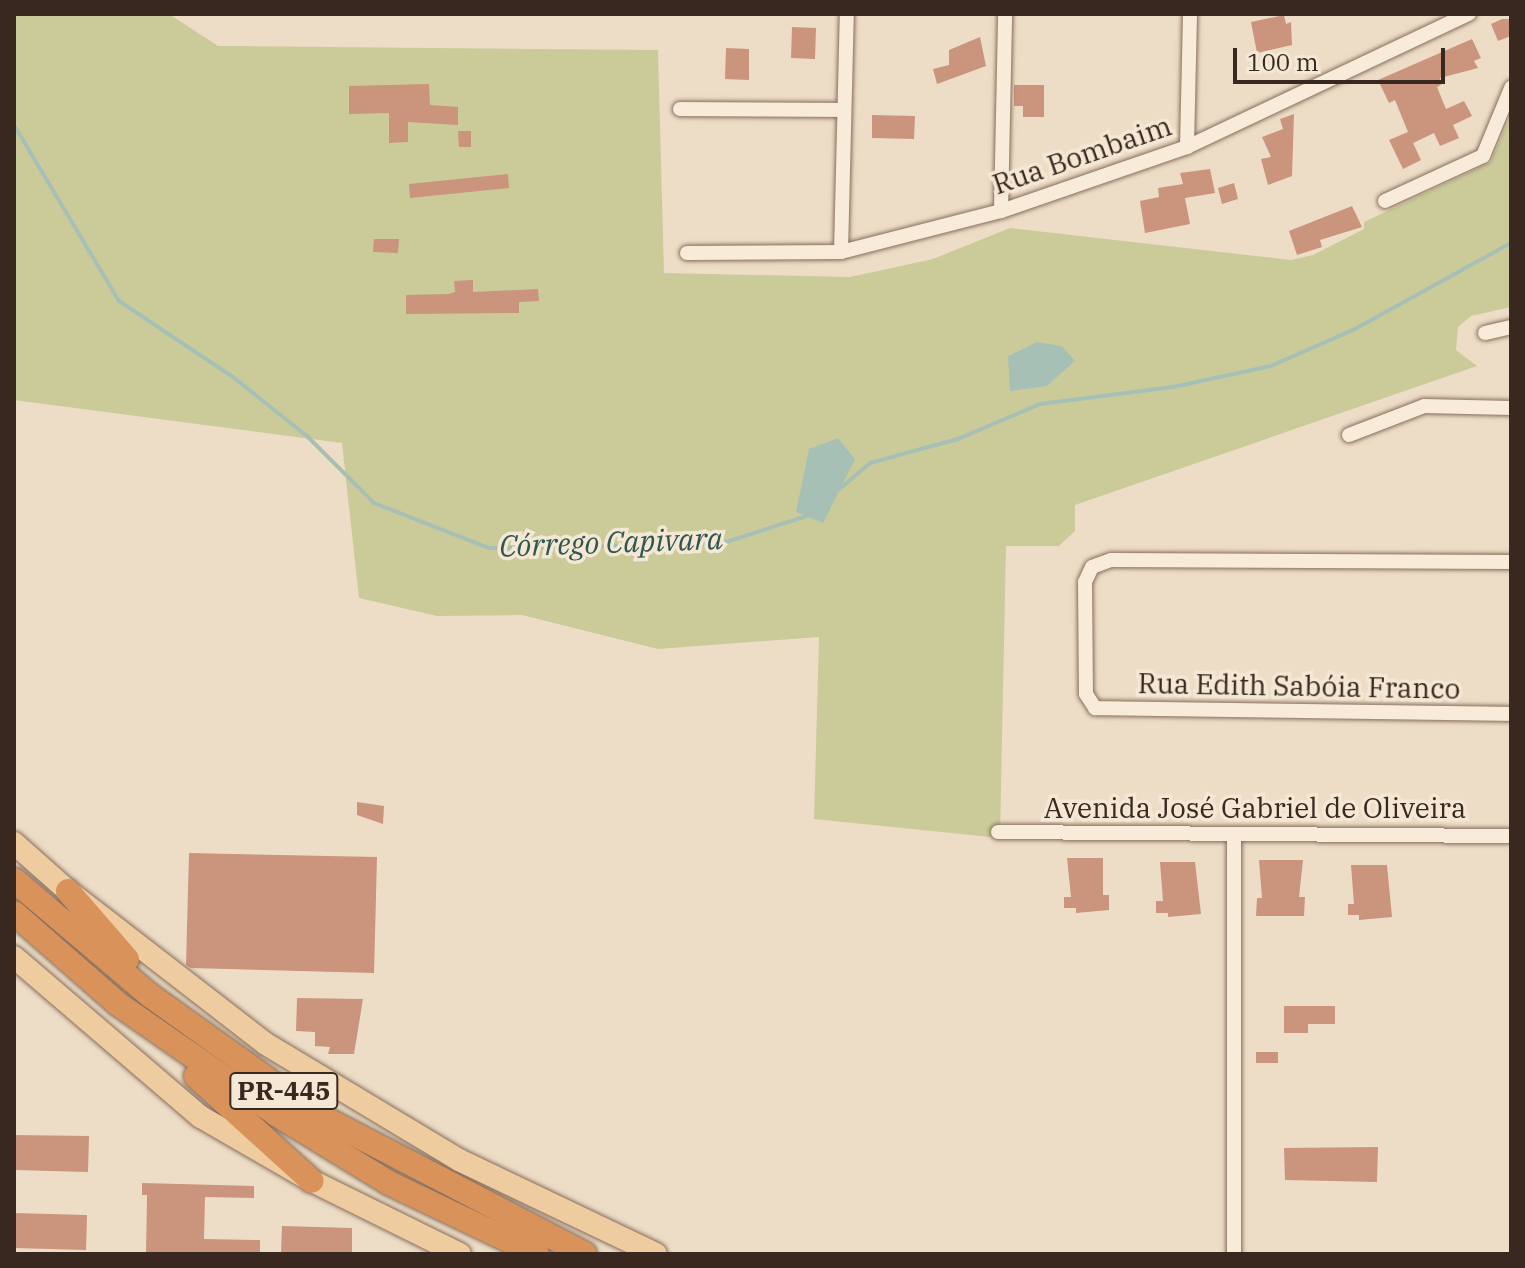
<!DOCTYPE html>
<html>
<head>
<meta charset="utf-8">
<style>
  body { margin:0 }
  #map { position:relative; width:1525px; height:1268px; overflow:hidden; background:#edddc6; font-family:"IBM Plex Serif",serif }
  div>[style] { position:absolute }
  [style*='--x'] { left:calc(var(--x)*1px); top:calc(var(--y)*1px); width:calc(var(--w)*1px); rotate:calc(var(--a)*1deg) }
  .green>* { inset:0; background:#cbcb9a }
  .water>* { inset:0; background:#a7c0b6 }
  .stream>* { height:4px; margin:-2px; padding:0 2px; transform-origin:2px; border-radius:2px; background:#a7c0b6 }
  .building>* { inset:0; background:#ca947d }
  .roads { filter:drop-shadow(0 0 2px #876e5c) drop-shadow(0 0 2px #876e5c) }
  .street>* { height:14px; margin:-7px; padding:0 7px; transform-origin:7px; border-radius:7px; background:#f8ebd9 }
  .primary>* { height:22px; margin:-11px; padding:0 11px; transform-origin:11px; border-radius:11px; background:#eecc9f }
  .highway>* { height:24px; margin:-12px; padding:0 12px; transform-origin:12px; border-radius:12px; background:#d9925a }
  span { translate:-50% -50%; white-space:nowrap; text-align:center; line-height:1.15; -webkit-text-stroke:7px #f4e8d5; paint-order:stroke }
  .shield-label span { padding:2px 6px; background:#f4e8d5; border:2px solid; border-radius:6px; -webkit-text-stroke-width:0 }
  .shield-label { font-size:26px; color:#38281f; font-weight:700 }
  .street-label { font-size:28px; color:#38281f }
  .water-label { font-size:30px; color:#2f5750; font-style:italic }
  .frame { position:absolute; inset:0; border:16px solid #38281f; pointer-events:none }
  .scale { position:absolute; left:1233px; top:48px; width:212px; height:36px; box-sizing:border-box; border:4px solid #38281f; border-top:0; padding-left:10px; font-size:24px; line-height:28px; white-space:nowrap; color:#38281f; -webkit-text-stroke:6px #f4e8d5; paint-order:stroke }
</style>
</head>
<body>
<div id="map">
  <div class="green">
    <i style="clip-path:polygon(14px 14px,169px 14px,218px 46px,658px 50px,664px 273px,850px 277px,933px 259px,1010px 228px,1291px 260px,1313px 255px,1364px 229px,1364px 222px,1491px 162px,1511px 115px,1511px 307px,1471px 316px,1458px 327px,1456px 350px,1477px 366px,1075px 505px,1075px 531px,1059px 546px,1006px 546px,1000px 838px,814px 819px,819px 637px,658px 649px,522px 615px,437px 616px,359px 598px,342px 443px,14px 400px)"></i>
  </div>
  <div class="water">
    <i style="clip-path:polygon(1037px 342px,1062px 346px,1075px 361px,1047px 386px,1010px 391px,1008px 356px)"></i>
    <i style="clip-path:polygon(838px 438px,855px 459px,823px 523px,796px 512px,809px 449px)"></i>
  </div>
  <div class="stream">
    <i style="--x:14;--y:125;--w:205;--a:59.2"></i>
    <i style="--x:119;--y:301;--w:137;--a:33.7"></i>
    <i style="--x:233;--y:377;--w:95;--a:38.6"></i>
    <i style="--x:307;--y:436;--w:95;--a:45"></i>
    <i style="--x:374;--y:503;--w:123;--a:21.4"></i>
    <i style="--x:489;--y:548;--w:231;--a:-1"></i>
    <i style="--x:720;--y:544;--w:95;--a:-17.9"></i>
    <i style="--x:837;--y:491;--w:43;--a:-40.3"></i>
    <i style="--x:870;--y:463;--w:91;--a:-15.3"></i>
    <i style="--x:958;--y:439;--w:89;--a:-23.1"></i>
    <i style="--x:1040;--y:404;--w:134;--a:-7.3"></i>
    <i style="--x:1173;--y:387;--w:100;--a:-12.1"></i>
    <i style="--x:1271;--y:366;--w:92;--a:-23.8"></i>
    <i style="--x:1355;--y:329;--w:178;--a:-28.9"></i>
  </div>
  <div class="building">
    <i style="clip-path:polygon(1284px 15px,1286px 24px,1291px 22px,1292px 45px,1257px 53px,1251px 22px)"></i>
    <i style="clip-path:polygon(1502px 19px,1511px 19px,1511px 36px,1498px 41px,1491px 24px)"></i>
    <i style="clip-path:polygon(792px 27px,816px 28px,815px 59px,791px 58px)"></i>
    <i style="clip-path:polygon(980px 37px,986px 66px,937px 84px,933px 69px,949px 65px,949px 50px)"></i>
    <i style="clip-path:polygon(1472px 39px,1481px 58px,1474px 61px,1478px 68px,1440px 78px,1442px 84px,1437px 87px,1446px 109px,1464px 101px,1472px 116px,1453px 125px,1459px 138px,1440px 146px,1434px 133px,1413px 143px,1421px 160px,1403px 169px,1389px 140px,1408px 132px,1395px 100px,1389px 103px,1378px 80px)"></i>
    <i style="clip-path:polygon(726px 48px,749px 49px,749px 80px,725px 79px)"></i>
    <i style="clip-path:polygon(429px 84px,430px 105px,458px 107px,458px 125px,408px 122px,408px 142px,389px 143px,389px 113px,349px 114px,349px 86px)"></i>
    <i style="clip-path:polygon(1014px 85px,1044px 85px,1044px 117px,1023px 117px,1023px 106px,1014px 106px)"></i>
    <i style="clip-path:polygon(1294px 114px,1292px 176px,1268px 185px,1261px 159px,1271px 157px,1262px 137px,1283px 129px,1280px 119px)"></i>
    <i style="clip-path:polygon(872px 115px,915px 116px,914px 139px,872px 138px)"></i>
    <i style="clip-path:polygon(458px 131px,471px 131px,471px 147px,459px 147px)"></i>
    <i style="clip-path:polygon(1210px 169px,1215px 193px,1185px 198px,1190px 224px,1145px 233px,1140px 201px,1159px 197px,1158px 188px,1183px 184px,1180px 173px)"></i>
    <i style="clip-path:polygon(508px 174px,509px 188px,410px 198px,409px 184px)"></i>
    <i style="clip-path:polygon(1234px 183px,1238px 199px,1222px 204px,1218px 188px)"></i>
    <i style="clip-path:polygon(1352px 206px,1362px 227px,1320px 240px,1322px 247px,1297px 255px,1289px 231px)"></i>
    <i style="clip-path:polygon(374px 239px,399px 239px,398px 253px,373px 252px)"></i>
    <i style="clip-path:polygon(473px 280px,473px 292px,538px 289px,539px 301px,519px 302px,519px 313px,406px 314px,406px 295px,448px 294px,455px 292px,454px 281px)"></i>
    <i style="clip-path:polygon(357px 802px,384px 806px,383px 824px,357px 815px)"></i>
    <i style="clip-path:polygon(189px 853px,377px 857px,374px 973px,191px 968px,186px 965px)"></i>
    <i style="clip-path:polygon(1067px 858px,1103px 858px,1103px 895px,1109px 895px,1109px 910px,1076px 913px,1076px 908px,1064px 908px,1064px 897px,1071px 897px)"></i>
    <i style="clip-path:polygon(1259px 860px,1303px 860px,1299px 897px,1305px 897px,1304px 916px,1256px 916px,1257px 898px,1262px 898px)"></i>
    <i style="clip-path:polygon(1160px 862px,1195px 862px,1201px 914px,1168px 917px,1168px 913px,1156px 913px,1156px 901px,1163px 901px)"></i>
    <i style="clip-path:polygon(1351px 865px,1387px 865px,1392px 917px,1359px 920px,1359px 915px,1348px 915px,1348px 904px,1354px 904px)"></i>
    <i style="clip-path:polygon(297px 998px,363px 999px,354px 1054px,328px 1054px,330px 1047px,315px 1046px,315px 1032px,296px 1031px)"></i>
    <i style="clip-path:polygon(1284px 1006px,1335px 1006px,1335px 1024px,1308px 1024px,1308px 1033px,1284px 1033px)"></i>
    <i style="clip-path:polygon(1256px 1052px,1278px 1052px,1278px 1063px,1256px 1063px)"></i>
    <i style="clip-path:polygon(14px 1135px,89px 1136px,88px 1172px,14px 1170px)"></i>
    <i style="clip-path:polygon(1378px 1147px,1377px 1182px,1285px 1180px,1284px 1148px)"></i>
    <i style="clip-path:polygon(142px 1183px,254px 1186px,254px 1198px,205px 1197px,204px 1239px,260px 1240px,260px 1254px,146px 1254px,147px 1195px,142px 1195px)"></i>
    <i style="clip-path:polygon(14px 1213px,87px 1215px,86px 1250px,14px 1248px)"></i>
    <i style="clip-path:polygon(282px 1226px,352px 1228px,352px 1254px,281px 1254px)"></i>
  </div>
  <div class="roads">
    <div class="street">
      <i style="--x:680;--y:109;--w:164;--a:0.3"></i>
      <i style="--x:1187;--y:147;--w:133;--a:-88.7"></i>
      <i style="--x:1385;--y:201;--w:108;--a:-24.7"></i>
      <i style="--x:1483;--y:156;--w:74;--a:-67.6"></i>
      <i style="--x:1001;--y:211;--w:197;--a:-88.8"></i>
      <i style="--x:841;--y:252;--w:238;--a:-88.6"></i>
      <i style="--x:687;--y:253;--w:154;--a:-0.4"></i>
      <i style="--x:841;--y:252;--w:165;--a:-14.4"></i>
      <i style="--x:1001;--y:211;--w:197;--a:-19"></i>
      <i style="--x:1187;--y:147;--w:312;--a:-25.3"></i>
      <i style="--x:1485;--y:333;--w:27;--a:-13"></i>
      <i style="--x:1349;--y:435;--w:80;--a:-21.1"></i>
      <i style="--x:1424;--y:406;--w:87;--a:1.3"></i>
      <i style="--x:1511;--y:562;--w:400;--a:-179.7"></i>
      <i style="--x:1111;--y:560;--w:20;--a:160"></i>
      <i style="--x:1092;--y:567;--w:17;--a:115"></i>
      <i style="--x:1085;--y:582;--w:112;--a:89.5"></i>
      <i style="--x:1086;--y:694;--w:17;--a:57"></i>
      <i style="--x:1095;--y:708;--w:416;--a:0.8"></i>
      <i style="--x:998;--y:832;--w:513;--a:0.45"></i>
      <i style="--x:1234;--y:835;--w:419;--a:90"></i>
    </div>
    <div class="primary">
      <i style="--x:14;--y:843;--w:72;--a:41.6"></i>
      <i style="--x:68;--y:891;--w:250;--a:37.7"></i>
      <i style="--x:266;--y:1044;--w:225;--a:31"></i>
      <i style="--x:459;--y:1160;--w:218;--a:25.5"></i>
      <i style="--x:14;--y:957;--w:246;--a:40.6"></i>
      <i style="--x:201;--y:1117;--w:128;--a:30"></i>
      <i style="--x:312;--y:1181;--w:165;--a:26.3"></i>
    </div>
    <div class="highway">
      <i style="--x:14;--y:880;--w:180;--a:40.3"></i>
      <i style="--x:151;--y:996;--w:203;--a:35.6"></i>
      <i style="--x:316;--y:1114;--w:303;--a:27.5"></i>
      <i style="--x:68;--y:891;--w:90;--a:49.1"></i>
      <i style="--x:14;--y:913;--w:138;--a:41.2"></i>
      <i style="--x:118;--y:1004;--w:193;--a:34.8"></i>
      <i style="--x:276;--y:1114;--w:132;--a:31.4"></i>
      <i style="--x:389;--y:1183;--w:164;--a:25.6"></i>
      <i style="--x:196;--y:1076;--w:156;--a:42.2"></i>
    </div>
  </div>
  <div class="shield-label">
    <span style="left:284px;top:1091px">PR-445</span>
  </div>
  <div class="street-label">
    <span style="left:1082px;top:155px;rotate:-19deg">Rua Bombaim</span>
    <span style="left:1299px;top:686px;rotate:1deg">Rua Edith Sabóia Franco</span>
    <span style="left:1255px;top:808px">Avenida José Gabriel de Oliveira</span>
  </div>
  <div class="water-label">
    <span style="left:611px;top:542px;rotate:-2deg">Córrego Capivara</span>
  </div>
  <div class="frame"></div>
  <div class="scale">100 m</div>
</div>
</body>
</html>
